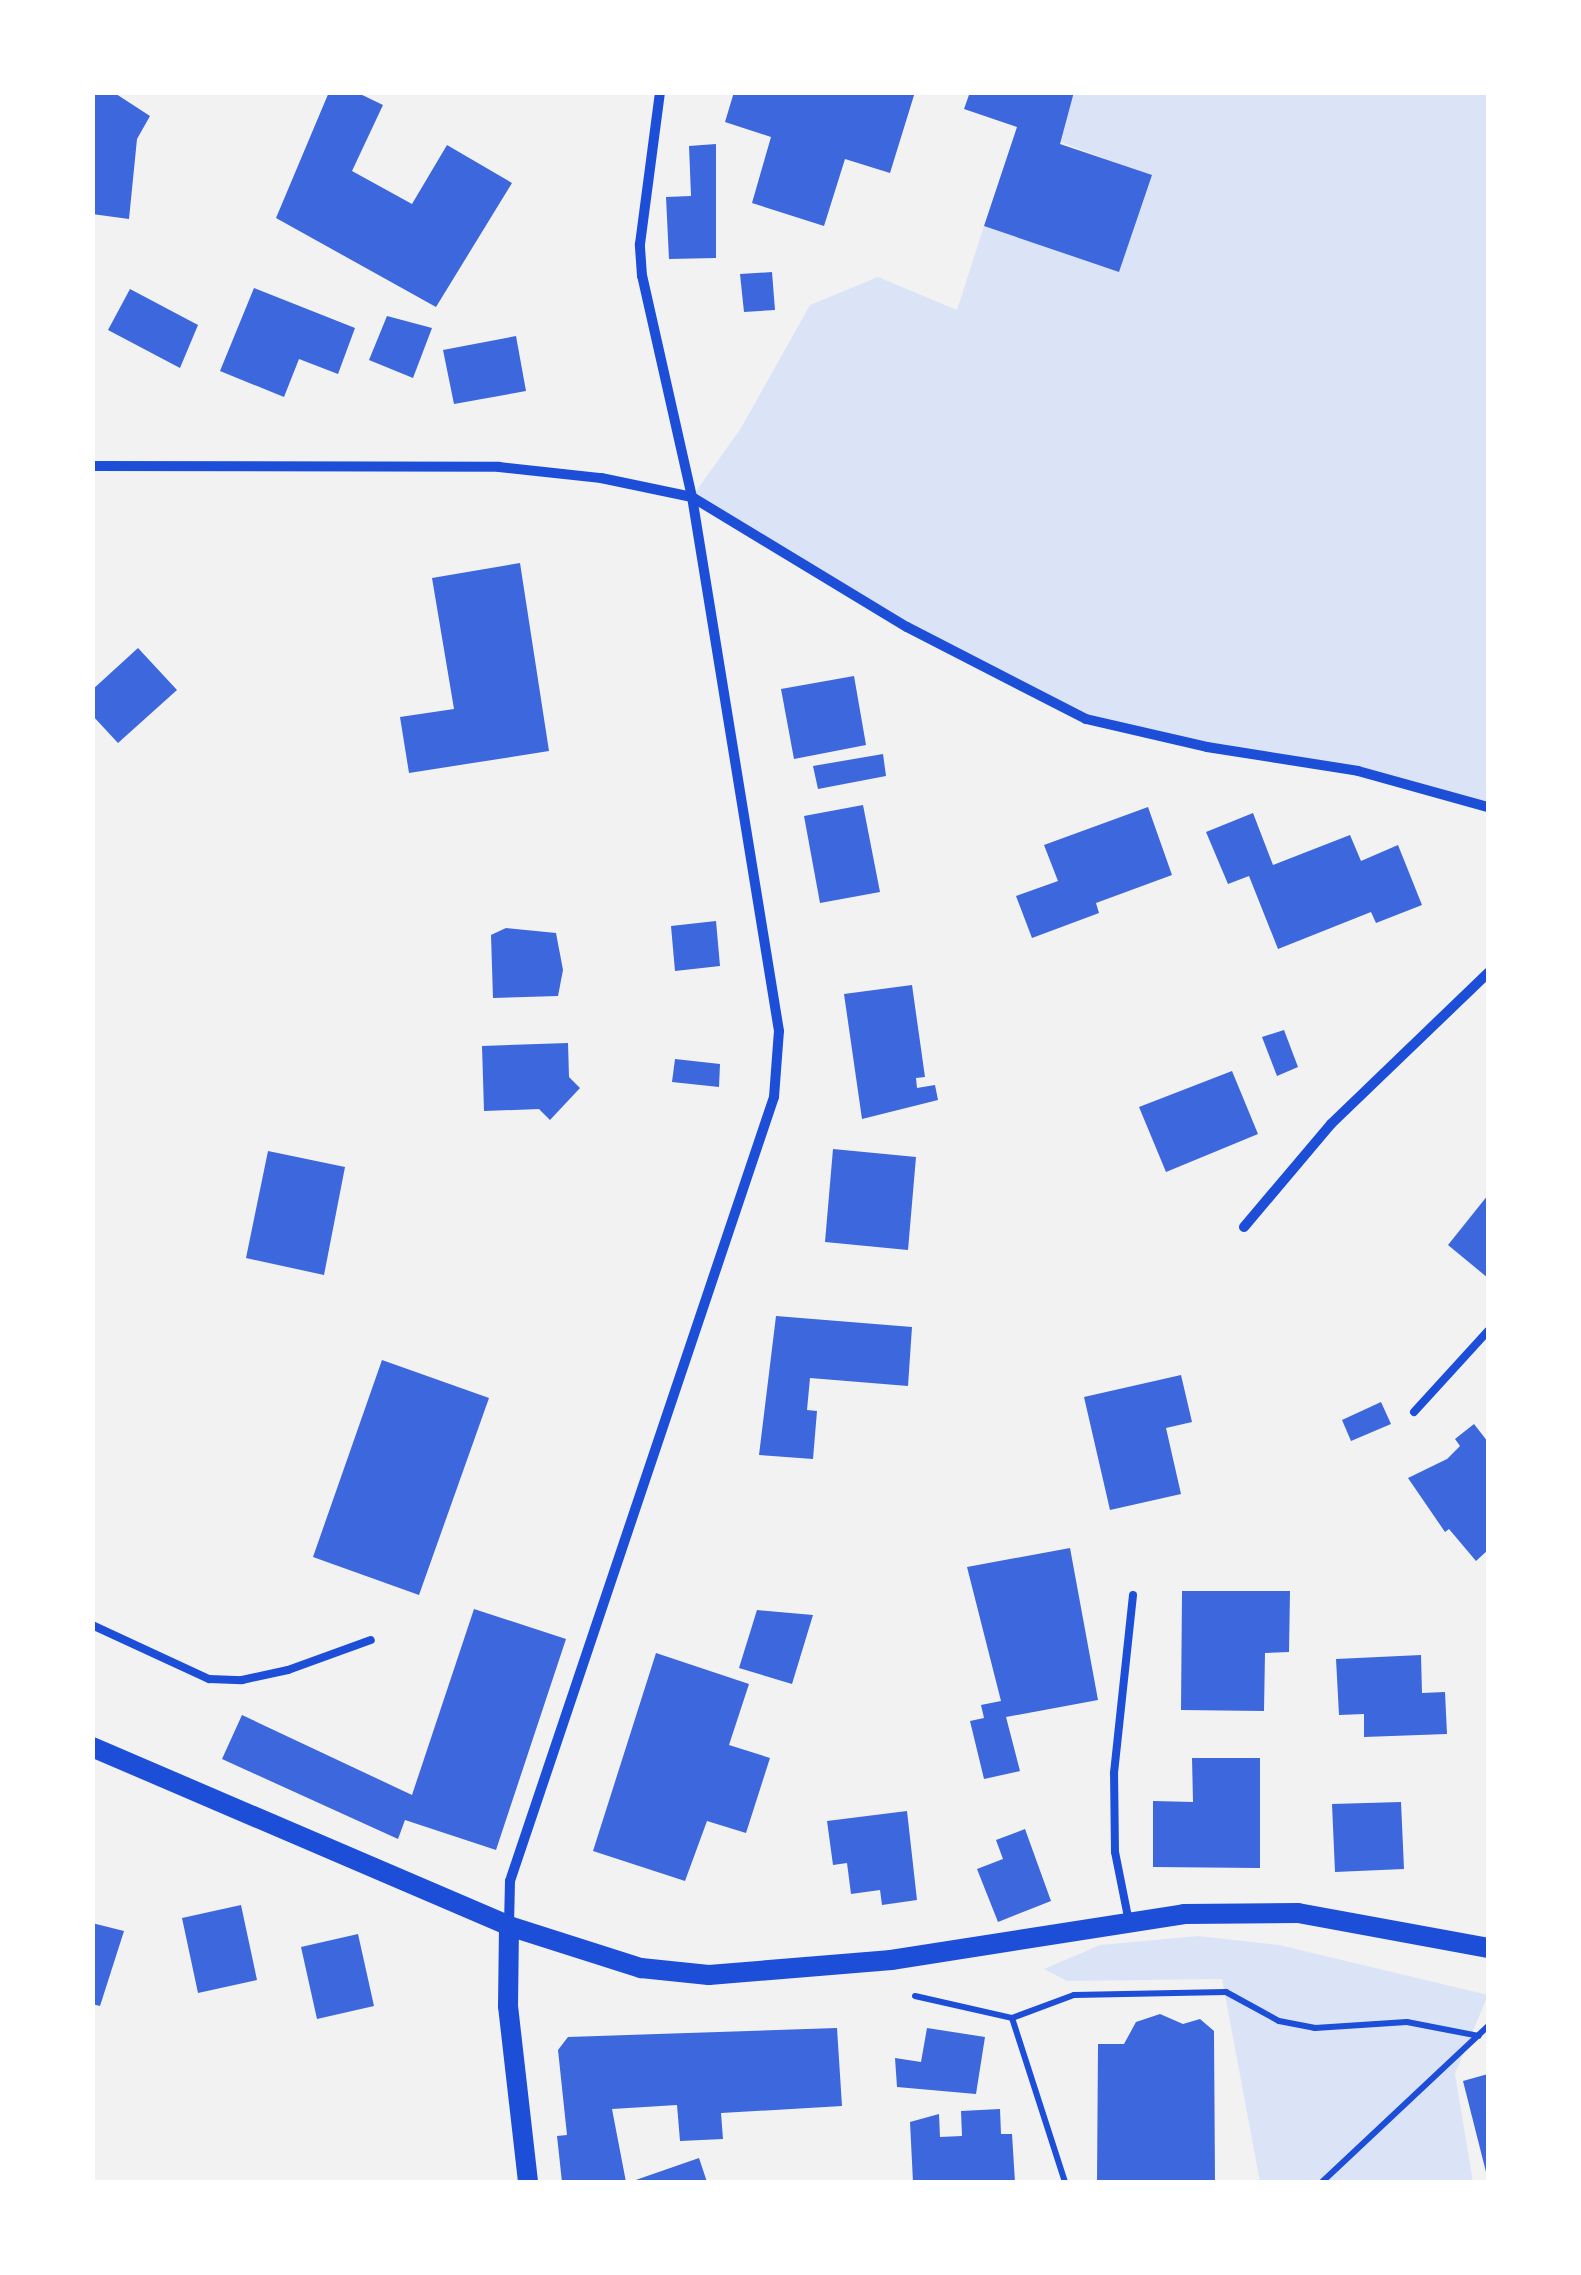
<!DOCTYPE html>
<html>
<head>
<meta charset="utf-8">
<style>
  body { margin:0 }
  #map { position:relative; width:1581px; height:2275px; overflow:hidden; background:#f2f2f2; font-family:"Source Sans 3",sans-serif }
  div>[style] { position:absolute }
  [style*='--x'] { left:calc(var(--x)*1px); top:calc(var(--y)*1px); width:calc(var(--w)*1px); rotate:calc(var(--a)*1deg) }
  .green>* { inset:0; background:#dbe4f7 }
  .building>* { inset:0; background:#3d67dc }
  .path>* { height:6px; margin:-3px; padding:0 3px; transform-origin:3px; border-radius:3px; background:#1d4ed8 }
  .service>* { height:8px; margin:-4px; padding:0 4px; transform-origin:4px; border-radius:4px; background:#1d4ed8 }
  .minor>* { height:10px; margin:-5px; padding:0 5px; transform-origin:5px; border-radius:5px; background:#1d4ed8 }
  .secondary>* { height:20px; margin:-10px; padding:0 10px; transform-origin:10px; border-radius:10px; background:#1d4ed8 }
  span { translate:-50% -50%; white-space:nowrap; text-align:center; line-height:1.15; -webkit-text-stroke:8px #fff; paint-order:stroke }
  .frame { position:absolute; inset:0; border:95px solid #fff; pointer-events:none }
</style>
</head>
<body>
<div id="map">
  <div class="green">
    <i style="clip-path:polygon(1074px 93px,1488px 93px,1488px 807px,1358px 771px,1086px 719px,1020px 689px,692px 497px,741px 428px,810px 305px,878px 277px,957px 310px,984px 226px,1119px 271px,1151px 176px,1058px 141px)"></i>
    <i style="clip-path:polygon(1198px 1936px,1279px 1945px,1488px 1995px,1455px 2074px,1473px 2182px,1260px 2182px,1222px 1979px,1067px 1981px,1044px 1969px,1100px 1945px)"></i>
  </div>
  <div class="building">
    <i style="clip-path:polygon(92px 92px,113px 92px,150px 116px,137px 139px,129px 219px,92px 214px)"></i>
    <i style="clip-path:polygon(329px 92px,356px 92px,383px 105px,352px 171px,412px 204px,447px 145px,512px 183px,436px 307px,276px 218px)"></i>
    <i style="clip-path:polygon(734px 92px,915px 92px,890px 173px,845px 159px,824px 226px,752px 203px,771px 137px,725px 122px)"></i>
    <i style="clip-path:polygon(970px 92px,1074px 92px,1060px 144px,1152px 175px,1119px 272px,984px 226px,1017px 127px,964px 109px)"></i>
    <i style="clip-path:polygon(716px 144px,716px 258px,669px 259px,666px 197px,691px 196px,689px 146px)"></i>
    <i style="clip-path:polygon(772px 272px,775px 310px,744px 312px,740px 274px)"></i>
    <i style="clip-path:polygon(254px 288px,355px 328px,338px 374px,299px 359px,284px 397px,220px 371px)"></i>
    <i style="clip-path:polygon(130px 289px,198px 325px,180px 368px,108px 330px)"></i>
    <i style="clip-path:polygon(387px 316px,432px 328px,413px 378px,369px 360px)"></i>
    <i style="clip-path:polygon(516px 336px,526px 391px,454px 404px,443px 350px)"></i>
    <i style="clip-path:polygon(520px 563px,549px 751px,409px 773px,400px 717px,454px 709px,432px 578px)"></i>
    <i style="clip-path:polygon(138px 648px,177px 690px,118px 743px,92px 715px,92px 690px)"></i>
    <i style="clip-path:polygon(854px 676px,866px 745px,794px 759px,781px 689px)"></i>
    <i style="clip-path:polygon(883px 754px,886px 776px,818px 789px,813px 766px)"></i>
    <i style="clip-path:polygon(863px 805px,880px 892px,820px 903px,804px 816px)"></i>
    <i style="clip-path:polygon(1148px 807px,1172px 875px,1096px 903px,1099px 913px,1032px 938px,1016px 896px,1058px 881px,1044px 845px)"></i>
    <i style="clip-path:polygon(1253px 813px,1273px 865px,1350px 835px,1361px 861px,1398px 845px,1422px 905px,1376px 923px,1371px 912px,1278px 949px,1249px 876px,1228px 884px,1206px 832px)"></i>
    <i style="clip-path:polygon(716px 921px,720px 966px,675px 971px,671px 926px)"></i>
    <i style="clip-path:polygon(506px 928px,556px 933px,563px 970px,558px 996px,493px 998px,491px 935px)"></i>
    <i style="clip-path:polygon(912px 985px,925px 1077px,916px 1078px,917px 1088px,935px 1085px,938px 1100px,862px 1119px,844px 994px)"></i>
    <i style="clip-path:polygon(1284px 1030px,1298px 1067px,1277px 1076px,1262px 1037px)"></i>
    <i style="clip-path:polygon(568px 1043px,569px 1077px,580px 1088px,550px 1120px,539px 1109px,484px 1111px,482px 1046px)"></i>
    <i style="clip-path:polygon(675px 1059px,720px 1064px,719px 1087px,672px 1082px)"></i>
    <i style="clip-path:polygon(1232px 1071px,1258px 1134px,1166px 1172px,1139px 1107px)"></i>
    <i style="clip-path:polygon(833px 1149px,916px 1157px,908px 1250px,825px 1242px)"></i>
    <i style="clip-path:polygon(268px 1151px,345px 1167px,324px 1275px,246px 1258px)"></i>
    <i style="clip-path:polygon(1488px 1195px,1488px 1278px,1448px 1245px)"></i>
    <i style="clip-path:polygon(776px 1316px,912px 1327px,908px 1386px,810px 1378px,807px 1410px,817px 1411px,813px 1459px,759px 1455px)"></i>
    <i style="clip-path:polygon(382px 1360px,489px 1398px,419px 1595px,313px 1557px)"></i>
    <i style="clip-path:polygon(1181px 1375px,1192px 1422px,1166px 1428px,1181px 1494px,1110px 1510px,1084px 1397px)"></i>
    <i style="clip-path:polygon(1381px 1402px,1391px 1424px,1351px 1441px,1342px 1420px)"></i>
    <i style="clip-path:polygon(1474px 1424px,1488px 1442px,1488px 1550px,1476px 1561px,1449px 1529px,1445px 1532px,1408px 1478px,1447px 1459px,1460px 1446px,1455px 1439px)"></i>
    <i style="clip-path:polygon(1070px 1548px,1098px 1700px,1006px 1717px,1020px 1771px,984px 1779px,970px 1721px,984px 1718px,981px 1705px,1001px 1701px,967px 1567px)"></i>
    <i style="clip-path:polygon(1182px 1591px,1290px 1591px,1289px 1652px,1265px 1653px,1264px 1711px,1181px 1710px)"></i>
    <i style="clip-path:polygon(474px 1609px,566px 1639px,496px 1850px,405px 1820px,398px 1839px,222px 1759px,242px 1715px,412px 1795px)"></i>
    <i style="clip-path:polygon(757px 1610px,813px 1615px,792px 1684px,739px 1668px)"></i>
    <i style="clip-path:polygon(656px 1653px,749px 1684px,729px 1745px,770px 1758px,746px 1833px,707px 1821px,685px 1881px,593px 1851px)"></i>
    <i style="clip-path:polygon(1421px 1655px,1422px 1693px,1445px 1692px,1447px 1734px,1364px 1737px,1364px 1714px,1339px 1715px,1336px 1659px)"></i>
    <i style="clip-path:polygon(1192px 1758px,1260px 1758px,1260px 1868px,1153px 1867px,1153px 1801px,1193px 1802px)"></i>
    <i style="clip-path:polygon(1401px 1802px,1404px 1869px,1335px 1872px,1332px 1804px)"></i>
    <i style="clip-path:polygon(907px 1811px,917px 1900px,882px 1905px,880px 1890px,851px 1894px,847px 1863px,833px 1865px,827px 1821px)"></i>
    <i style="clip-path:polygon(1025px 1829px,1051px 1901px,998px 1922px,977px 1869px,1003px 1859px,996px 1840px)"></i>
    <i style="clip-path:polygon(241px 1905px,257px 1980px,198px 1993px,182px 1918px)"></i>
    <i style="clip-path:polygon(92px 1923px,124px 1931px,100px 2006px,92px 2004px)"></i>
    <i style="clip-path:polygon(358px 1934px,374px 2006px,317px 2019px,301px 1947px)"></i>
    <i style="clip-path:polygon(1160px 2014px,1183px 2024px,1200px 2019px,1214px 2031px,1215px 2182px,1097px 2182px,1098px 2044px,1124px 2044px,1136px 2022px)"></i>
    <i style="clip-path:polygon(837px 2028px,842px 2106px,721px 2113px,723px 2139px,680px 2141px,677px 2105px,612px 2109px,626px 2182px,562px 2182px,557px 2136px,567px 2135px,558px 2050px,568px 2037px)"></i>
    <i style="clip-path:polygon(927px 2028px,985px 2037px,976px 2094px,897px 2087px,895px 2058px,921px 2062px)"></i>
    <i style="clip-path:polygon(1488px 2074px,1488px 2176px,1487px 2176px,1463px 2081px)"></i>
    <i style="clip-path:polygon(1000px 2109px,1001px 2134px,1012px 2134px,1015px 2182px,913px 2182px,910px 2122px,939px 2114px,940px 2137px,962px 2136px,961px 2111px)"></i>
    <i style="clip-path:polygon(699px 2158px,707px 2182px,630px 2182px)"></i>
  </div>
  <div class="path">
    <i style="--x:915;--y:1996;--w:99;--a:12.8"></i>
    <i style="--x:1065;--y:2182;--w:172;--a:-107.9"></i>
    <i style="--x:1012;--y:2018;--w:66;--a:-20.4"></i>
    <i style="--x:1074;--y:1995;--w:152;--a:-1.1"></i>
    <i style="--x:1226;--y:1992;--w:60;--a:28.7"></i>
    <i style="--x:1279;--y:2021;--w:37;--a:11"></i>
    <i style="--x:1315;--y:2028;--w:92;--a:-3.7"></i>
    <i style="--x:1407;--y:2022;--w:73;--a:11"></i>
    <i style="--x:1322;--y:2182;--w:228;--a:-43.2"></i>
  </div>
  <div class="service">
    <i style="--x:1414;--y:1412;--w:110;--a:-47.6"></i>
    <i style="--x:92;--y:1625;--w:129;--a:24.8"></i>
    <i style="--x:209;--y:1679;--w:33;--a:2"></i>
    <i style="--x:242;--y:1680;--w:47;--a:-12.3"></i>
    <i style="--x:288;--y:1670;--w:88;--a:-19.9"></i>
    <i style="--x:1129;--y:1922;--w:71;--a:-101.3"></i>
    <i style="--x:1115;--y:1852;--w:79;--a:-90.7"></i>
    <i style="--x:1114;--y:1773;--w:179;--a:-83.9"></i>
  </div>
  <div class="minor">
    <i style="--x:92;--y:466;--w:407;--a:0.1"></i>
    <i style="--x:499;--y:467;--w:103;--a:6.2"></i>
    <i style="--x:601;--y:478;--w:93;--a:11.8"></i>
    <i style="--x:692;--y:497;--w:251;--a:31.2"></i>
    <i style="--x:907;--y:627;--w:201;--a:27.2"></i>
    <i style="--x:1086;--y:719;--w:124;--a:13"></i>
    <i style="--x:1207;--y:747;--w:153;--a:9"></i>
    <i style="--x:1358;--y:771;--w:135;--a:15.5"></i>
    <i style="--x:1244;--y:1227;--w:135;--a:-49.8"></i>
    <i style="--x:1331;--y:1124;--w:218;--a:-43.9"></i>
    <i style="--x:509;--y:1925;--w:44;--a:-88.7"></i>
    <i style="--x:510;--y:1881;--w:827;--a:-71.39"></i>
    <i style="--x:774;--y:1097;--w:66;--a:-85.7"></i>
    <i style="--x:779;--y:1031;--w:541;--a:-99.25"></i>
    <i style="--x:692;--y:497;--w:227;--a:-102.7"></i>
    <i style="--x:642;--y:276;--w:32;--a:-94"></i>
    <i style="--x:640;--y:244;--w:153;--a:-82.5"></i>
  </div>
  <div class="secondary">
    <i style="--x:92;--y:1747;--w:454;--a:23.2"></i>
    <i style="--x:509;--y:1926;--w:139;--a:17.7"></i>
    <i style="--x:641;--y:1968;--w:68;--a:5.9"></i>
    <i style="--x:709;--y:1975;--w:183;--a:-4.7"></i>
    <i style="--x:891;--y:1960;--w:297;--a:-8.9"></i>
    <i style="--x:1184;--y:1914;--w:114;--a:-0.5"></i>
    <i style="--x:1298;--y:1913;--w:193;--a:10.4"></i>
    <i style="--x:509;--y:1926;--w:80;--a:90.7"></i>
    <i style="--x:508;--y:2006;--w:177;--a:83.5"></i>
  </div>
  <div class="frame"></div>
</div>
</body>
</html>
